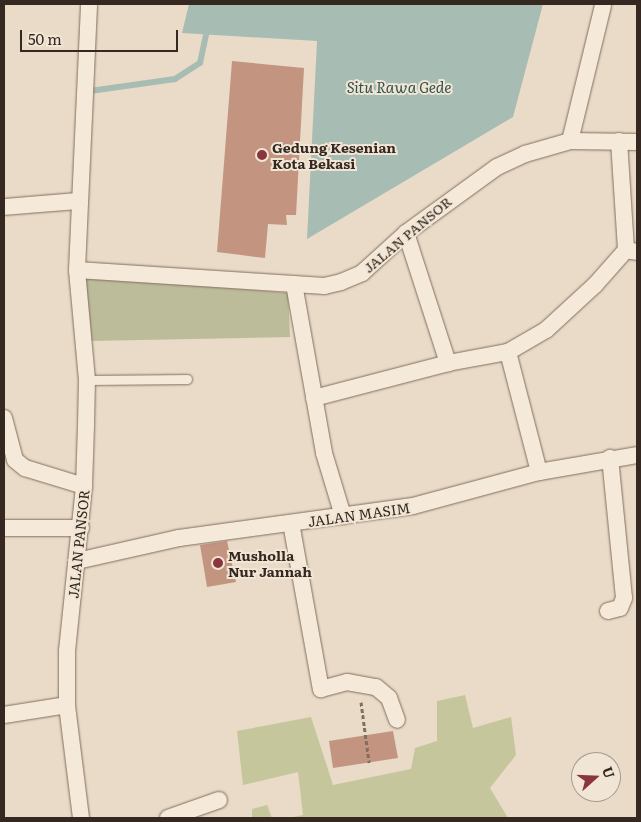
<!DOCTYPE html>
<html>
<head>
<meta charset="utf-8">
<style>
  body { margin:0 }
  #map { position:relative; width:641px; height:822px; overflow:hidden; background:#e9dbc7; font-family:Literata,serif }
  div>[style] { position:absolute }
  [style*='--x'] { left:calc(var(--x)*1px); top:calc(var(--y)*1px); width:calc(var(--w)*1px); rotate:calc(var(--a)*1deg) }
  .green>* { inset:0; background:#c6c69c }
  .cemetery>* { inset:0; background:#bcbc9a }
  .water>* { inset:0; background:#a7bdb4 }
  .stream>* { height:6px; margin:-3px; padding:0 3px; transform-origin:3px; border-radius:3px; background:#a7bdb4 }
  .building>* { inset:0; background:#c39581 }
  .path>* { height:3px; margin-top:-1.5px; transform-origin:0; background:repeating-linear-gradient(90deg,#836d5e 0 4px,transparent 0 6.5px) }
  .roads { filter:drop-shadow(0 0 1px #836d5e) drop-shadow(0 0 1px #836d5e) }
  .lane>* { height:9px; margin:-4.5px; padding:0 4.5px; transform-origin:4.5px; border-radius:4.5px; background:#f5e9d9 }
  .street>* { height:16px; margin:-8px; padding:0 8px; transform-origin:8px; border-radius:8px; background:#f5e9d9 }
  .dots>* { width:14px; height:14px; translate:-50% -50%; box-sizing:border-box; border:2px solid #f1e6d5; border-radius:50% }
  span { translate:-50% -50%; white-space:nowrap; text-align:center; line-height:1.15; -webkit-text-stroke:4px #f1e6d5; paint-order:stroke }
  .poi-label { font-size:14px; color:#352820; font-weight:700 }
  .left { translate:0 -50%; text-align:left }
  .street-label { font-size:14px; color:#352820 }
  .water-label { font-size:15px; color:#31534d; font-style:italic }
  .frame { position:absolute; inset:0; border:5px solid #352820; pointer-events:none }
  .north { position:absolute; left:571px; top:752px; width:50px; height:50px; box-sizing:border-box; background:#f1e6d5; border:1px solid #a69a8d; border-radius:50%; rotate:70deg; font-size:14px; font-weight:700; line-height:20px; text-align:center; color:#352820 }
  .north::after { content:''; display:block; margin:auto; width:18px; height:22px; background:#8b353f; clip-path:polygon(50% 0,100% 100%,50% 72%,0 100%) }
  .scale { position:absolute; left:20px; top:30px; width:158px; height:22px; box-sizing:border-box; border:2px solid #352820; border-top:0; padding-left:6px; font-size:15px; line-height:18px; white-space:nowrap; color:#352820; -webkit-text-stroke:4px #f1e6d5; paint-order:stroke }
</style>
</head>
<body>
<div id="map">
  <div class="green">
    <i style="clip-path:polygon(465px 695px,473px 728px,511px 717px,516px 755px,490px 788px,508px 818px,289px 818px,303px 815px,298px 772px,243px 785px,237px 731px,311px 717px,333px 785px,411px 769px,415px 748px,437px 741px,437px 701px)"></i>
    <i style="clip-path:polygon(267px 805px,272px 818px,252px 818px,252px 809px)"></i>
  </div>
  <div class="cemetery">
    <i style="clip-path:polygon(83px 275px,288px 293px,290px 337px,90px 341px)"></i>
  </div>
  <div class="water">
    <i style="clip-path:polygon(189px 4px,543px 4px,513px 117px,307px 239px,317px 41px,182px 33px)"></i>
  </div>
  <div class="stream">
    <i style="--x:90;--y:91;--w:86;--a:-8"></i>
    <i style="--x:175;--y:79;--w:30;--a:-33"></i>
    <i style="--x:200;--y:63;--w:30;--a:-78"></i>
  </div>
  <div class="building">
    <i style="clip-path:polygon(232px 61px,304px 68px,296px 215px,286px 215px,287px 225px,268px 224px,265px 258px,217px 252px)"></i>
    <i style="clip-path:polygon(227px 541px,236px 582px,207px 587px,200px 545px)"></i>
    <i style="clip-path:polygon(393px 731px,398px 758px,333px 768px,329px 741px)"></i>
  </div>
  <div class="path">
    <i style="--x:361;--y:702;--w:61;--a:82.4"></i>
  </div>
  <div class="roads">
    <div class="lane">
      <i style="--x:93;--y:380;--w:94;--a:-0.6"></i>
    </div>
    <div class="street">
      <i style="--x:570;--y:141;--w:139;--a:-76.3"></i>
      <i style="--x:619;--y:141;--w:109;--a:86.3"></i>
      <i style="--x:626;--y:250;--w:11;--a:10"></i>
      <i style="--x:4;--y:207;--w:75;--a:-4.6"></i>
      <i style="--x:406;--y:233;--w:137;--a:72.1"></i>
      <i style="--x:77;--y:270;--w:248;--a:3.7"></i>
      <i style="--x:324;--y:286;--w:17;--a:-13"></i>
      <i style="--x:341;--y:282;--w:23;--a:-23"></i>
      <i style="--x:362;--y:273;--w:59;--a:-42.3"></i>
      <i style="--x:406;--y:233;--w:112;--a:-36"></i>
      <i style="--x:497;--y:167;--w:31;--a:-25"></i>
      <i style="--x:525;--y:154;--w:47;--a:-16.1"></i>
      <i style="--x:570;--y:141;--w:67;--a:0.9"></i>
      <i style="--x:294;--y:284;--w:172;--a:79.9"></i>
      <i style="--x:324;--y:453;--w:66;--a:73.2"></i>
      <i style="--x:508;--y:352;--w:124;--a:75.5"></i>
      <i style="--x:314;--y:398;--w:138;--a:-14.6"></i>
      <i style="--x:448;--y:363;--w:61;--a:-10.4"></i>
      <i style="--x:508;--y:352;--w:44;--a:-30.1"></i>
      <i style="--x:546;--y:330;--w:67;--a:-42.6"></i>
      <i style="--x:595;--y:285;--w:47;--a:-48.5"></i>
      <i style="--x:4;--y:418;--w:43;--a:75.3"></i>
      <i style="--x:15;--y:460;--w:13;--a:39"></i>
      <i style="--x:25;--y:468;--w:62;--a:17"></i>
      <i style="--x:291;--y:523;--w:169;--a:79.8"></i>
      <i style="--x:321;--y:689;--w:27;--a:-15"></i>
      <i style="--x:347;--y:682;--w:29;--a:10"></i>
      <i style="--x:376;--y:687;--w:17;--a:40"></i>
      <i style="--x:389;--y:698;--w:23;--a:70"></i>
      <i style="--x:4;--y:528;--w:77;--a:0"></i>
      <i style="--x:77;--y:561;--w:105;--a:-12.7"></i>
      <i style="--x:179;--y:538;--w:236;--a:-7.8"></i>
      <i style="--x:413;--y:506;--w:131;--a:-15.1"></i>
      <i style="--x:539;--y:472;--w:99;--a:-9.8"></i>
      <i style="--x:608;--y:611;--w:12;--a:-14"></i>
      <i style="--x:620;--y:608;--w:11;--a:-68"></i>
      <i style="--x:624;--y:598;--w:141;--a:-95.7"></i>
      <i style="--x:4;--y:715;--w:64;--a:-9"></i>
      <i style="--x:81;--y:818;--w:114;--a:-97.1"></i>
      <i style="--x:67;--y:705;--w:54;--a:-90"></i>
      <i style="--x:67;--y:651;--w:166;--a:-84.1"></i>
      <i style="--x:84;--y:486;--w:60;--a:-88.1"></i>
      <i style="--x:86;--y:426;--w:46;--a:-88.8"></i>
      <i style="--x:87;--y:380;--w:110;--a:-95.2"></i>
      <i style="--x:77;--y:270;--w:266;--a:-87.4"></i>
      <i style="--x:168;--y:818;--w:54;--a:-19.4"></i>
    </div>
  </div>
  <div class="dots">
    <i style="left:262px;top:155px;background:#8b353f"></i>
    <i style="left:218px;top:563px;background:#8b353f"></i>
  </div>
  <div class="poi-label">
    <span class="left" style="left:272px;top:155px">Gedung Kesenian<br>Kota Bekasi</span>
    <span class="left" style="left:228px;top:563px">Musholla<br>Nur Jannah</span>
  </div>
  <div class="street-label">
    <span style="left:407px;top:234px;rotate:-40deg">JALAN PANSOR</span>
    <span style="left:359px;top:514px;rotate:-8deg">JALAN MASIM</span>
    <span style="left:78px;top:544px;rotate:-84deg">JALAN PANSOR</span>
  </div>
  <div class="water-label">
    <span style="left:399px;top:87px">Situ Rawa Gede</span>
  </div>
  <div class="frame"></div>
  <div class="north">U</div>
  <div class="scale">50 m</div>
</div>
</body>
</html>
